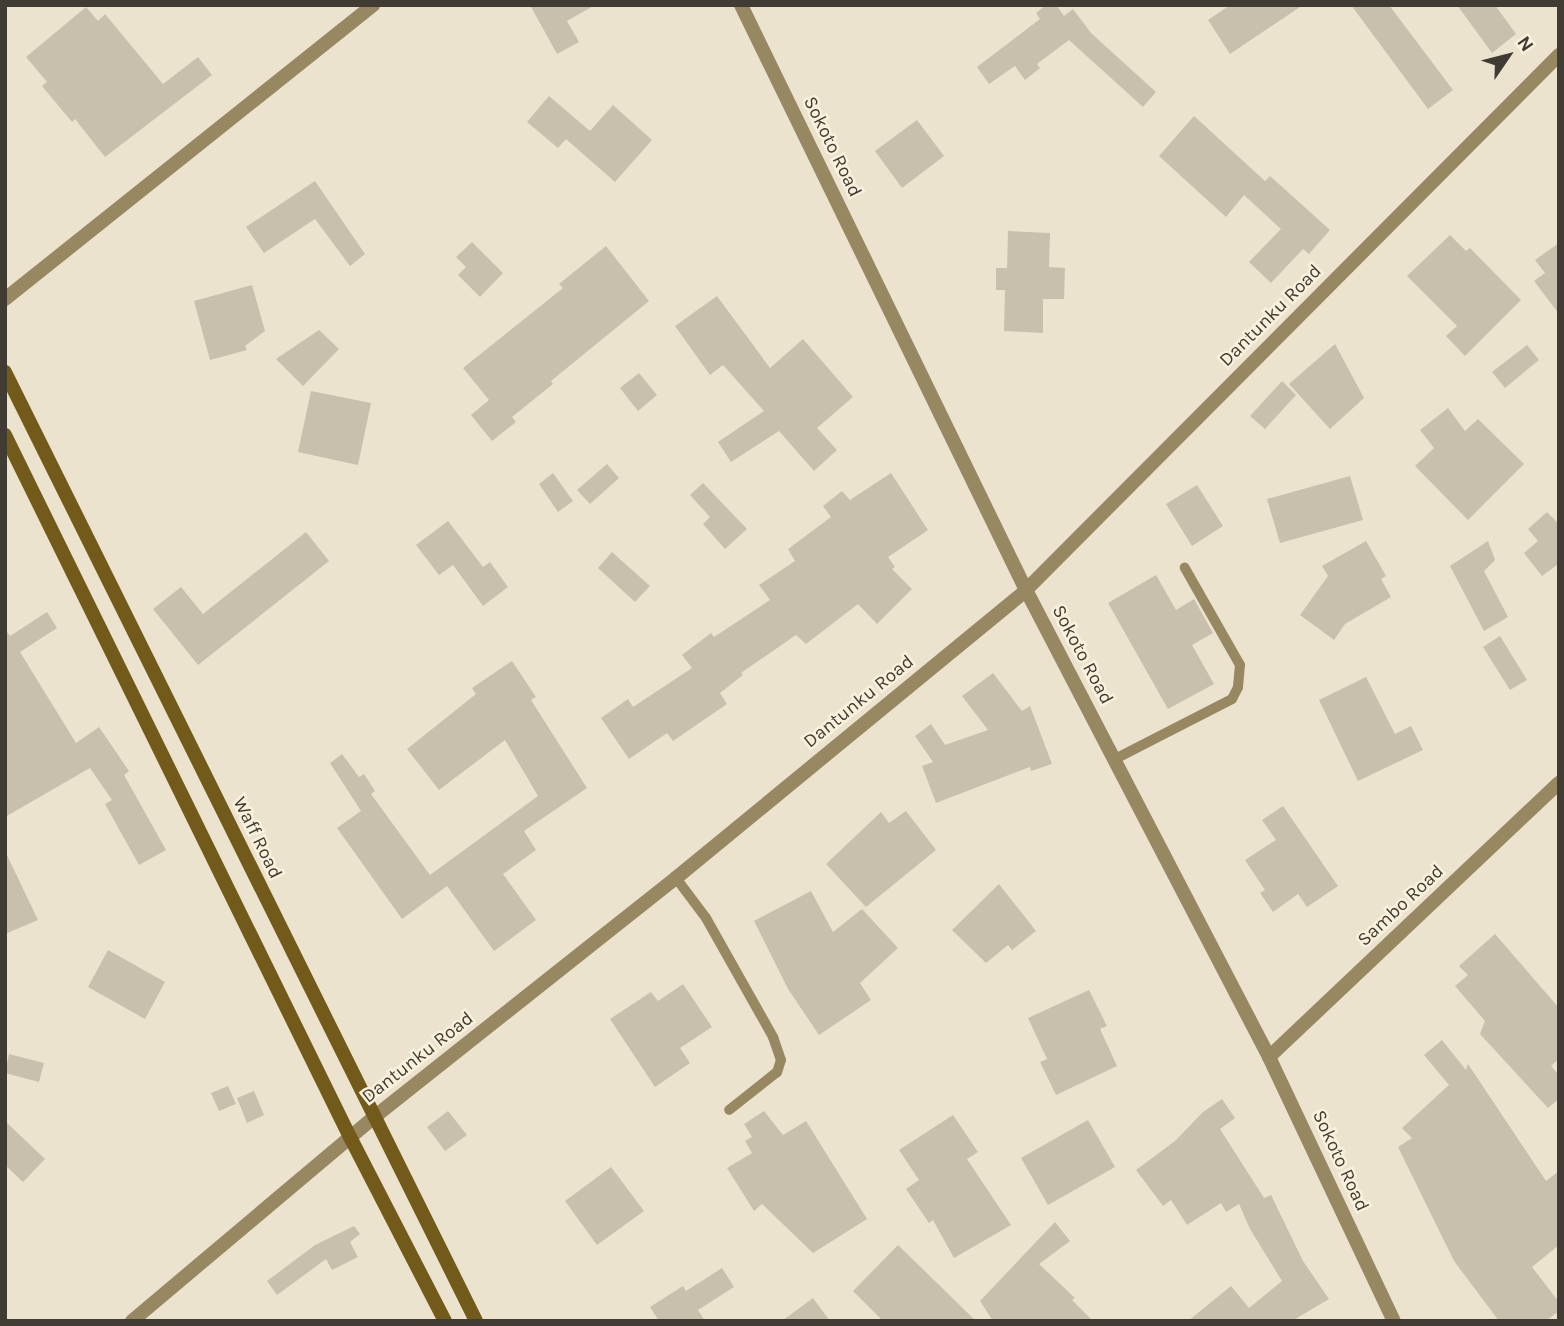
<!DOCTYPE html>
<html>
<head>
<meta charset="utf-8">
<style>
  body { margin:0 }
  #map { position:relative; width:1564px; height:1326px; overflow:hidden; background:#ece3cf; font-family:Karla,sans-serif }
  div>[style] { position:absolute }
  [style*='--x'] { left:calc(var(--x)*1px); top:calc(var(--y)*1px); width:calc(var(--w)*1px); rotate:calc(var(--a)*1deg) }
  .building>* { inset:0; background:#c8c0ac }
  .lane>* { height:10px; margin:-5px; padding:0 5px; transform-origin:5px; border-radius:5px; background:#978861 }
  .street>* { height:14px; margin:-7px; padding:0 7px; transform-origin:7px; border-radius:7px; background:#978861 }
  .secondary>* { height:14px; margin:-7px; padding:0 7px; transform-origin:7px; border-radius:7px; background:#725b1a }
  span { translate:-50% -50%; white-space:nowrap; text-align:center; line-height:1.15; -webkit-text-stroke:5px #f9f1dc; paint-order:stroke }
  .street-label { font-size:19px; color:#403c34 }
  .frame { position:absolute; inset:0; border:7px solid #403c34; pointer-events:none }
  .north { position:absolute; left:1473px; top:21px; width:70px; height:70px; -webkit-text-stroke:5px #f9f1dc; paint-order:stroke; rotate:55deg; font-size:19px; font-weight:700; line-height:28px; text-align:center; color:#403c34 }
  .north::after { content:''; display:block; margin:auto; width:24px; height:32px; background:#403c34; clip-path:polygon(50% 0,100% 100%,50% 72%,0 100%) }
</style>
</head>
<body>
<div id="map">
  <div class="building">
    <i style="clip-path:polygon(530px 5px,595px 5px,567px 21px,579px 42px,557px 54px)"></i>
    <i style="clip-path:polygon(1046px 5px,1056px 5px,1064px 16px,1073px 9px,1091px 33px,1156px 92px,1143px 107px,1069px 40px,1037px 64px,1040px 68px,1025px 80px,1015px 66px,989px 84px,977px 67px,1040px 19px,1036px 13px)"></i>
    <i style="clip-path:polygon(1230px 5px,1303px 5px,1230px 54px,1208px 20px)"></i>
    <i style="clip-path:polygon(1351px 5px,1389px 5px,1453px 90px,1428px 109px)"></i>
    <i style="clip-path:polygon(1457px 5px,1495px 5px,1516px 34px,1492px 53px)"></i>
    <i style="clip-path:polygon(86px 7px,98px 21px,105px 14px,163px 84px,198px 57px,212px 75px,105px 157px,75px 119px,72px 122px,42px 86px,47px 82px,26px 57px)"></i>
    <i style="clip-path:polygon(549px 96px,590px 131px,613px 105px,652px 140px,615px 182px,566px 139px,558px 148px,527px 122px)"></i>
    <i style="clip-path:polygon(1194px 116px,1265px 181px,1270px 176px,1330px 230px,1309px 254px,1303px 249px,1271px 283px,1249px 262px,1281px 229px,1244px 195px,1226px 217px,1159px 156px)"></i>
    <i style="clip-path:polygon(917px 120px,944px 156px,902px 188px,875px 151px)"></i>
    <i style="clip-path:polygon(315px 181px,365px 254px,350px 266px,315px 219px,264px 253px,246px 227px)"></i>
    <i style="clip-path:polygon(1008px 231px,1050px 233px,1049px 267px,1065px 268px,1064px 299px,1043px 299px,1043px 333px,1004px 331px,1005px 290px,996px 290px,996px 268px,1007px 268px)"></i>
    <i style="clip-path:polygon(1450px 235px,1466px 251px,1470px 248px,1521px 300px,1465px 356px,1446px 336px,1457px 326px,1407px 276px)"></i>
    <i style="clip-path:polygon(472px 242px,503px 273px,480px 297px,458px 275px,466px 267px,456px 257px)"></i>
    <i style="clip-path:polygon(1559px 243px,1559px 314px,1534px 281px,1545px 273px,1535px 260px)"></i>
    <i style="clip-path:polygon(606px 246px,649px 301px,551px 381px,553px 384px,512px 417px,516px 422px,492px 441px,471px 415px,489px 400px,463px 368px,563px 288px,559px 284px)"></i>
    <i style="clip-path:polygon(252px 285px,265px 331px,245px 346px,247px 350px,210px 360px,194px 301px)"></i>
    <i style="clip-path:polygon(717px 296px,770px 368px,803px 339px,853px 397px,817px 428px,837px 450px,814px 471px,779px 431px,731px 462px,718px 442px,764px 411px,723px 365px,710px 375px,675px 326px)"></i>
    <i style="clip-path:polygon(319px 330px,339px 349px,303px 386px,276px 359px)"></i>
    <i style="clip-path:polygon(1335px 344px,1364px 398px,1330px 429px,1289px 384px)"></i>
    <i style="clip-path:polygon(1527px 345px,1539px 360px,1505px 388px,1492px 372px)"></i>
    <i style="clip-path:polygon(639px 373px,657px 395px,638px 411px,620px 388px)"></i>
    <i style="clip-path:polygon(1282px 381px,1296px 395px,1265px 429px,1250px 416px)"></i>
    <i style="clip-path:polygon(311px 391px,371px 403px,358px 465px,298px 452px)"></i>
    <i style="clip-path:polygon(1448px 408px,1465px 431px,1478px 419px,1524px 464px,1468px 520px,1415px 466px,1434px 448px,1420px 430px)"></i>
    <i style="clip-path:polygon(607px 464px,619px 478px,590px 504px,577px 490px)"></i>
    <i style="clip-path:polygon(553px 473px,573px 501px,558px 512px,539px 484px)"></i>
    <i style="clip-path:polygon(891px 473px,928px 530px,888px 557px,895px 567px,892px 569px,912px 589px,877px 624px,858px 604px,806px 644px,796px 635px,741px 673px,743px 675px,720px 693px,727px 704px,673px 741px,667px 733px,629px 759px,601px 718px,628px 699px,633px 707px,692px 668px,682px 655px,711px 633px,714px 637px,770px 600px,759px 585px,795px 561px,788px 549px,831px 517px,823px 506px,842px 491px,850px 500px)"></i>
    <i style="clip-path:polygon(1350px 476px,1363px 520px,1280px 543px,1267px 499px)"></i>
    <i style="clip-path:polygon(703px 483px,747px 529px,725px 549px,703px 524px,710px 517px,690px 495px)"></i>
    <i style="clip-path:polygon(1197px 485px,1223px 526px,1192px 546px,1166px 504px)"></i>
    <i style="clip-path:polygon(1547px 512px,1559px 524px,1559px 568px,1557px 565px,1542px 576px,1524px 553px,1538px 541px,1528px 529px)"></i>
    <i style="clip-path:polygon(448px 521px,483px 567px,490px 562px,508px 587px,483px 606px,453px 565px,439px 575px,416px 545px)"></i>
    <i style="clip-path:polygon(306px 532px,329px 561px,198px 665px,153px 609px,181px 587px,203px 614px)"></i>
    <i style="clip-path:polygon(1366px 541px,1386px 576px,1381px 579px,1391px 597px,1345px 624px,1334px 640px,1300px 615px,1328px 576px,1322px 566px)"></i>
    <i style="clip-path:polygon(1488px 541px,1495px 560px,1484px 571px,1508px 617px,1484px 631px,1450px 566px)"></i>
    <i style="clip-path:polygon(612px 552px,650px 586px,635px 602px,598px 568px)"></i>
    <i style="clip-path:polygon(1156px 575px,1176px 610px,1194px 599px,1213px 633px,1192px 645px,1214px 684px,1168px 709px,1108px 603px)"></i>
    <i style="clip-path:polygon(47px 612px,57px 628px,20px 652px,76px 743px,99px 727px,129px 771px,124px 775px,166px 850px,139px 865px,105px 804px,112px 800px,90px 768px,5px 817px,5px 629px,10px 636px)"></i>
    <i style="clip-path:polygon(1500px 636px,1527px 680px,1510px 690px,1483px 647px)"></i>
    <i style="clip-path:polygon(512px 661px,536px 697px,531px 700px,587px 788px,524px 831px,536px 850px,503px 874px,536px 920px,494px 951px,447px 886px,402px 919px,337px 828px,361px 811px,330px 763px,342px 754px,359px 777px,364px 774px,375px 791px,371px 794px,430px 875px,538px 796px,505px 740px,439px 790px,407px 749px,476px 694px,472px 688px)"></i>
    <i style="clip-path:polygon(993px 673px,1022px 711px,1030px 706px,1052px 764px,1031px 771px,1030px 767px,936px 803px,922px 766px,933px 762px,915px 736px,931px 724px,945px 745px,988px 730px,962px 696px)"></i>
    <i style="clip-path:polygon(1366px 677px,1395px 734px,1411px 726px,1423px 750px,1358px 781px,1319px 700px)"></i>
    <i style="clip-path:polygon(1283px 806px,1338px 886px,1307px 907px,1298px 894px,1273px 912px,1260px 893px,1265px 890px,1245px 860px,1276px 840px,1262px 820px)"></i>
    <i style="clip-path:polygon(906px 811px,936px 850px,866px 907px,826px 864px,881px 812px,889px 823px)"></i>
    <i style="clip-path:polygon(5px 851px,38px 920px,5px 934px)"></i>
    <i style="clip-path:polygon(999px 884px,1036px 931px,1012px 950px,1008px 945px,986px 963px,952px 930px)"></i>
    <i style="clip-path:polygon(811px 891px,833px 932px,862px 909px,898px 948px,860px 983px,871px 1000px,819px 1035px,788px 989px,754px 921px)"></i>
    <i style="clip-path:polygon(1495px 934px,1559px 1008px,1559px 1059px,1551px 1066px,1559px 1075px,1559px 1099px,1548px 1108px,1480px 1034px,1485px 1021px,1455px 986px,1468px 975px,1459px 966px)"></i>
    <i style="clip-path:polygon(108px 950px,165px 982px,145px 1019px,88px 987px)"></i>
    <i style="clip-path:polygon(683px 984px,712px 1027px,680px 1048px,690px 1063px,655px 1087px,610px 1019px,651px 992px,658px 1001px)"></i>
    <i style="clip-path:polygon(1089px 990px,1107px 1026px,1100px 1029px,1117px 1066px,1056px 1095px,1040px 1062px,1047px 1059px,1028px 1018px)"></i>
    <i style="clip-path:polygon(1442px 1040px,1466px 1070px,1468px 1064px,1546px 1181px,1559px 1171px,1559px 1245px,1532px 1267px,1559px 1302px,1559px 1311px,1546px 1321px,1499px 1321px,1454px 1261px,1398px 1147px,1412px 1138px,1402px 1128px,1449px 1085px,1424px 1055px)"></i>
    <i style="clip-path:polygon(9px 1054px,44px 1063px,39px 1082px,5px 1073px)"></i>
    <i style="clip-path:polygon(228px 1086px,236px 1104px,219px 1111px,211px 1093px)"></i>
    <i style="clip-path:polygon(254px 1091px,264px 1115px,247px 1123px,237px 1098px)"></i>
    <i style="clip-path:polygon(1222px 1099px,1235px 1118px,1220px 1129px,1264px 1198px,1271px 1195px,1303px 1261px,1329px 1299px,1292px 1321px,1188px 1321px,1231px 1286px,1249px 1308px,1282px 1281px,1250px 1229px,1239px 1204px,1226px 1212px,1221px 1203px,1187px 1225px,1171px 1200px,1163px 1206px,1136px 1170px,1175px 1141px,1203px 1112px)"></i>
    <i style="clip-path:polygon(448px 1111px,467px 1135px,445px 1151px,427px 1127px)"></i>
    <i style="clip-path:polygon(764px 1111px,783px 1135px,806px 1121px,867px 1219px,813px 1253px,762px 1204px,754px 1211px,727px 1168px,752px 1153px,745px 1141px,752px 1137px,744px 1124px)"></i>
    <i style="clip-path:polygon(953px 1115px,978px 1152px,967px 1159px,1011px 1225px,954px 1258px,933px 1220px,929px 1223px,906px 1189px,919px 1180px,899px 1150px)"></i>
    <i style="clip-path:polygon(1088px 1120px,1115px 1167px,1048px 1205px,1021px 1158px)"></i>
    <i style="clip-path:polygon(5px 1121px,45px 1159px,23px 1182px,5px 1165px)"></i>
    <i style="clip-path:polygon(611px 1167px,644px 1211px,597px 1245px,565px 1201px)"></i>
    <i style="clip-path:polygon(1055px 1222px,1070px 1241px,1039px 1264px,1075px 1298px,1072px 1300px,1093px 1321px,993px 1321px,980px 1301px)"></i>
    <i style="clip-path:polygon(354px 1226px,360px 1234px,350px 1242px,358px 1257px,332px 1270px,326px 1259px,277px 1295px,267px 1281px,315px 1245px)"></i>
    <i style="clip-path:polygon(898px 1245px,976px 1321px,883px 1321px,853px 1291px)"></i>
    <i style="clip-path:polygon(722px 1268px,734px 1287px,698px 1310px,705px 1321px,659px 1321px,650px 1307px,683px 1286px,686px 1291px)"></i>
    <i style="clip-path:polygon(813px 1298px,830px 1321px,782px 1321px)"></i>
  </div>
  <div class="lane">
    <i style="--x:1115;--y:759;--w:131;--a:-27.1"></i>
    <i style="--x:1232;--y:699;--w:13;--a:-63"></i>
    <i style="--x:1238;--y:687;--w:22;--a:-85"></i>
    <i style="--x:1240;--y:665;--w:112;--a:-119.6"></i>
    <i style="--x:676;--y:878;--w:50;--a:53.1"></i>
    <i style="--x:706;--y:918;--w:137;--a:60.6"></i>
    <i style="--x:773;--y:1037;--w:24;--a:71"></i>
    <i style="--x:781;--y:1060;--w:13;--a:108"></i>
    <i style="--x:777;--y:1072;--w:61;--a:141.6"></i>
  </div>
  <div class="street">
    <i style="--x:741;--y:5;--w:651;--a:64.03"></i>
    <i style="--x:1026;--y:590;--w:526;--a:62.51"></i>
    <i style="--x:1269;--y:1057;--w:292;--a:64.7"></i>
    <i style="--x:5;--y:299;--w:471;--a:-38.6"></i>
    <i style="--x:1269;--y:1057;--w:399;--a:-43.4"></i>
    <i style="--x:132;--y:1321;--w:315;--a:-40.1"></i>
    <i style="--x:373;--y:1118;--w:387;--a:-38.4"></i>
    <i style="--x:676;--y:878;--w:453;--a:-39.4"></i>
    <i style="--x:1026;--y:590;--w:755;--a:-45.11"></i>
  </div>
  <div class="secondary">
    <i style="--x:5;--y:372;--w:1059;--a:63.6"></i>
    <i style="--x:5;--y:435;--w:782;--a:63.83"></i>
    <i style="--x:350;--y:1137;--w:207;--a:62.7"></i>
  </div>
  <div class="street-label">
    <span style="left:832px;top:147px;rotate:64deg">Sokoto Road</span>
    <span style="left:1271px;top:316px;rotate:-45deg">Dantunku Road</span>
    <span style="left:1082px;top:655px;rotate:62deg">Sokoto Road</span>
    <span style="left:859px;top:702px;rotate:-39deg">Dantunku Road</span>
    <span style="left:257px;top:838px;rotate:64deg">Waff Road</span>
    <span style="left:1401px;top:906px;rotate:-43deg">Sambo Road</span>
    <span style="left:418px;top:1058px;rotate:-38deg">Dantunku Road</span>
    <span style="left:1340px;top:1161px;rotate:65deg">Sokoto Road</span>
  </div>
  <div class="frame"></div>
  <div class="north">N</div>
</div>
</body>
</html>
